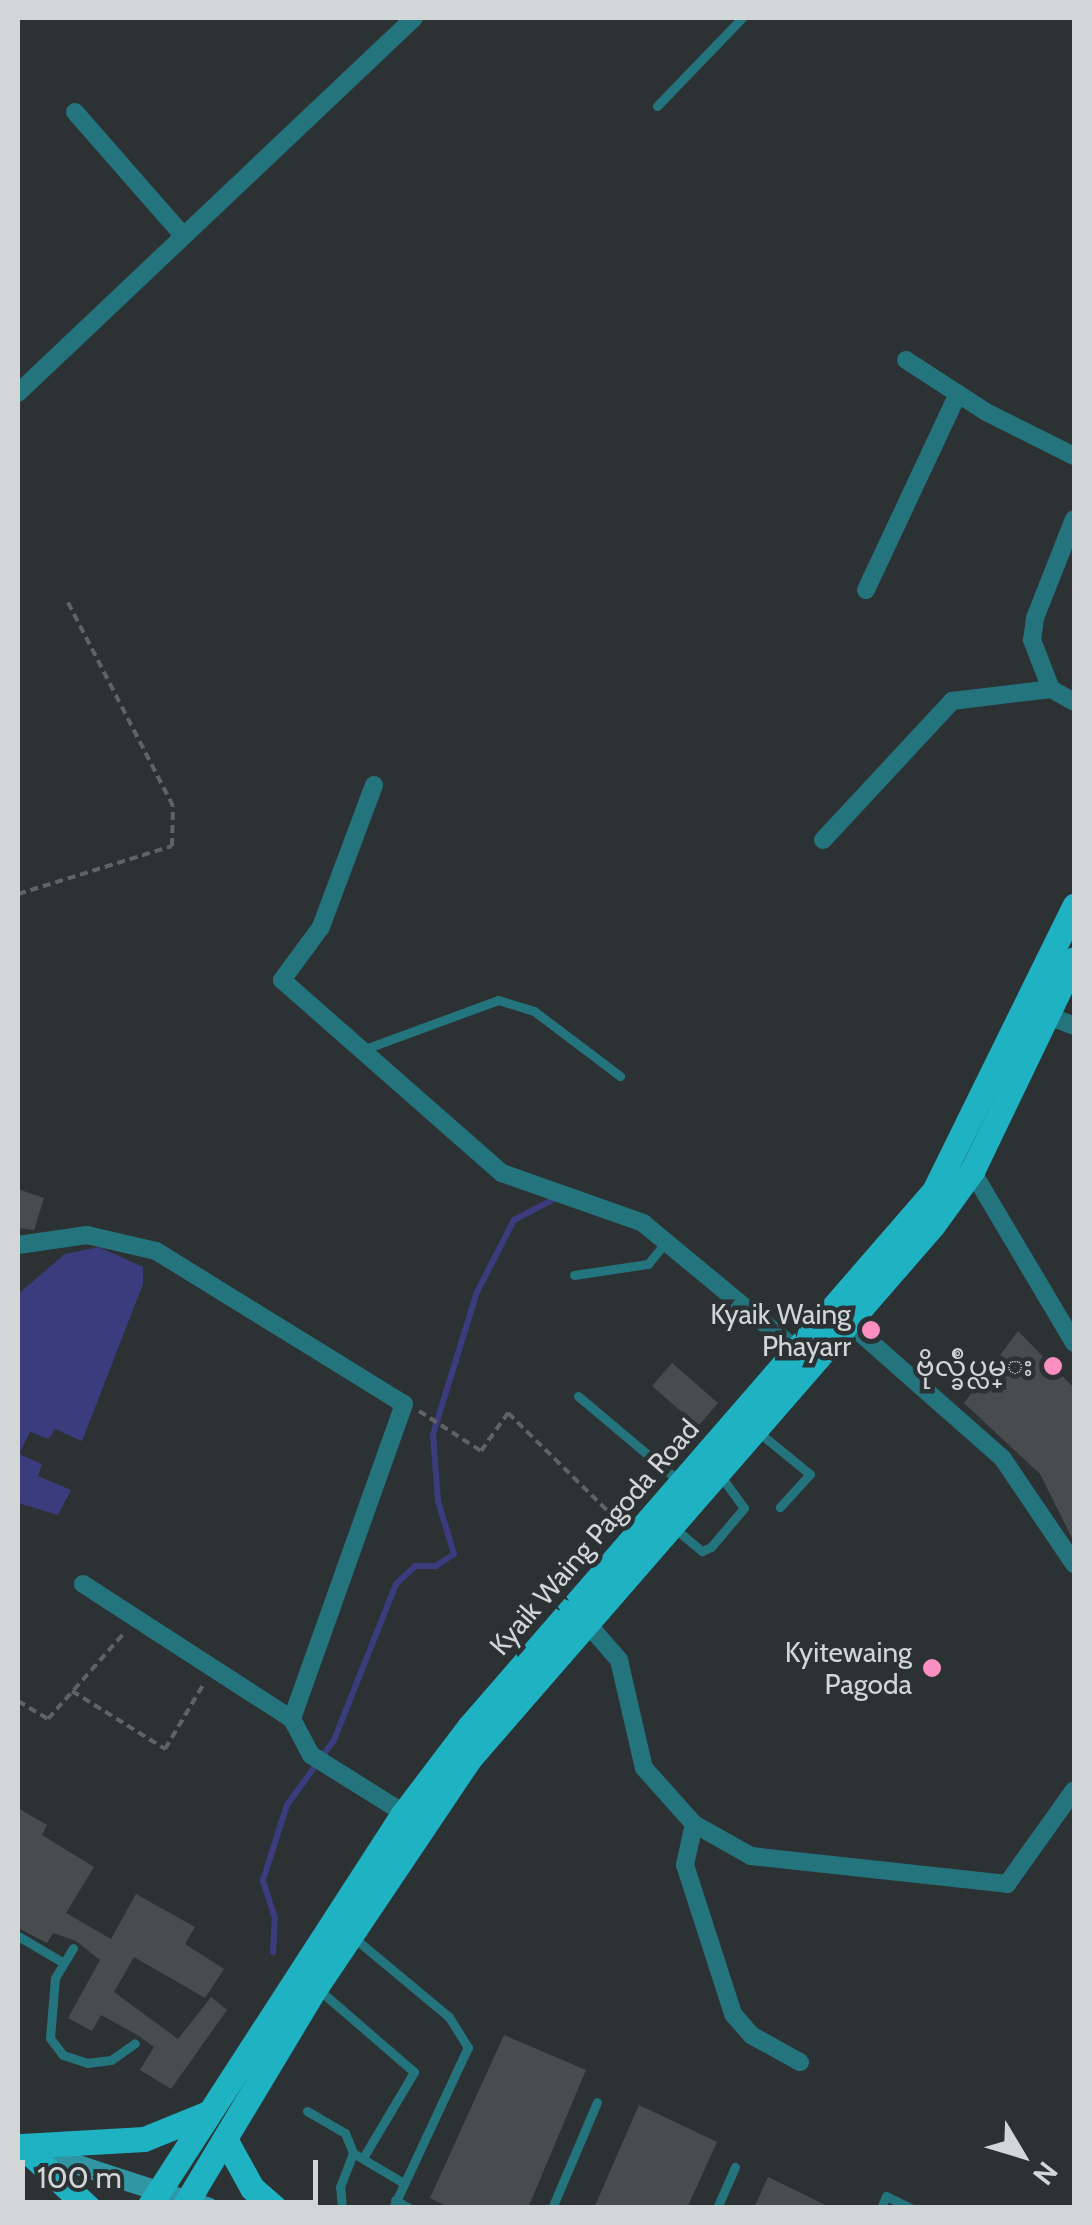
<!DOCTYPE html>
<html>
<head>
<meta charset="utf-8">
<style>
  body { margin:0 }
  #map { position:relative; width:1092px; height:2225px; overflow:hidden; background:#2c3133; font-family:Cabin,"Noto Sans Myanmar",sans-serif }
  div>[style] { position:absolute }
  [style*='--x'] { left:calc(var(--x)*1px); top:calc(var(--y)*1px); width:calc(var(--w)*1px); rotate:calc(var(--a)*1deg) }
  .water>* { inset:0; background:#3b3c7e }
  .stream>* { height:6px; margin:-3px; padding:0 3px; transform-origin:3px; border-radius:3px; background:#3b3c7e }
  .building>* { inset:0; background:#494c4f }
  .path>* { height:4px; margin-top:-2px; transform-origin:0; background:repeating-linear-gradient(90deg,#5e6364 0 8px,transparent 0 13px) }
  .service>* { height:9px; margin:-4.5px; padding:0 4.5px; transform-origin:4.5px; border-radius:4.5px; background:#24747e }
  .minor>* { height:18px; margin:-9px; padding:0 9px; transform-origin:9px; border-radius:9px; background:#24747e }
  .secondary>* { height:20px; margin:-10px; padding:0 10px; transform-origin:10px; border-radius:10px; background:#3196a3 }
  .primary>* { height:25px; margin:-12.5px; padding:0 12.5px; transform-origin:12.5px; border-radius:12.5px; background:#1eb2c3 }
  .dots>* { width:28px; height:28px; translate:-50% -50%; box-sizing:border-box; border:5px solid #2c3133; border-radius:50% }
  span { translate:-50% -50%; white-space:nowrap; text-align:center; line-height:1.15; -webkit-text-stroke:9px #2c3133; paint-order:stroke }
  .poi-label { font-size:28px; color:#d3d6d7 }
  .right { translate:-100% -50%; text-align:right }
  .street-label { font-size:28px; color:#d3d6d7 }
  .frame { position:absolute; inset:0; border:20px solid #d3d6d7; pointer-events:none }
  .north { position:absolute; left:972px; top:2105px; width:100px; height:100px; -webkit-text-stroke:8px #2c3133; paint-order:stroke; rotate:128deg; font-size:28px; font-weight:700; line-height:40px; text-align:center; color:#d3d6d7 }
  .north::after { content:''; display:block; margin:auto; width:35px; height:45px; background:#d3d6d7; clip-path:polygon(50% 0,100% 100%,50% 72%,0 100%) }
  .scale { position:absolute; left:20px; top:2160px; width:298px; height:45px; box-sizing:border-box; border:5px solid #d3d6d7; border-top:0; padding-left:12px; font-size:30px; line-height:35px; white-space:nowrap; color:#d3d6d7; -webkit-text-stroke:8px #2c3133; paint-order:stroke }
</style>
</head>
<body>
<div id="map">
  <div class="water">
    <i style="clip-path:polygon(99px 1247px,143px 1267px,143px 1284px,82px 1441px,55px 1429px,49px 1439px,30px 1432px,19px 1454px,42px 1464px,38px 1476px,71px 1490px,58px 1515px,18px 1503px,18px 1294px,65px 1254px)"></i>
  </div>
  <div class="stream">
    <i style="--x:273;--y:1952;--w:34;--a:-87"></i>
    <i style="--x:275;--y:1918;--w:40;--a:-108"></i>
    <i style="--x:263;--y:1880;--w:79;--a:-72.3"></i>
    <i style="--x:287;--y:1805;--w:80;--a:-54.1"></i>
    <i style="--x:334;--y:1740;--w:168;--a:-68.3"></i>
    <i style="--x:396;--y:1584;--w:26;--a:-43"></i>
    <i style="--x:415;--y:1566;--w:21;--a:0"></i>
    <i style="--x:436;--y:1566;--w:22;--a:-34"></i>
    <i style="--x:454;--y:1554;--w:55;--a:-106.8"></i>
    <i style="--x:438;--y:1501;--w:67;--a:-94.3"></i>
    <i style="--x:433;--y:1434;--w:149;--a:-72.8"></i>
    <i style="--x:477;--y:1292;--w:81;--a:-62.8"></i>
    <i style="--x:514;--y:1220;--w:45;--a:-27.7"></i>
  </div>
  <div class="building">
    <i style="clip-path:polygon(18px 1189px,44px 1198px,34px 1230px,18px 1228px)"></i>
    <i style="clip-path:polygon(1018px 1331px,1074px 1388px,1074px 1542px,1040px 1474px,964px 1403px)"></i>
    <i style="clip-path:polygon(672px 1363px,718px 1403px,698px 1426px,652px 1386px)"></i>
    <i style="clip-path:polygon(18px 1808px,47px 1825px,42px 1835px,94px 1867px,66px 1913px,111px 1939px,136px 1894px,195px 1927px,185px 1944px,224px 1969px,205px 1998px,134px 1957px,114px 1992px,178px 2039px,211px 1997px,227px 2010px,171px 2089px,140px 2070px,154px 2047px,139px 2036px,101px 2015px,92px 2031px,68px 2018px,100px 1960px,76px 1941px,53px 1933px,47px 1943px,18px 1928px)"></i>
    <i style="clip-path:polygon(504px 2035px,586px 2070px,528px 2208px,450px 2208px,430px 2198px)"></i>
    <i style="clip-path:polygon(639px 2105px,717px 2142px,687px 2208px,594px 2208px)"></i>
    <i style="clip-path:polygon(768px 2177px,801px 2193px,831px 2208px,754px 2208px)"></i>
  </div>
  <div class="path">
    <i style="--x:18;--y:894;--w:161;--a:-17.3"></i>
    <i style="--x:172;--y:846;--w:40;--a:-88.6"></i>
    <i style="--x:173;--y:806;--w:233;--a:-117.3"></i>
    <i style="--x:419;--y:1411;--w:74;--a:32.8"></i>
    <i style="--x:481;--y:1451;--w:47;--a:-54.6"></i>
    <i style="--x:508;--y:1413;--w:156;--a:44.5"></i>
    <i style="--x:72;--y:1691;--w:110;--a:31.9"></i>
    <i style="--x:165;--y:1749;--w:74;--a:-59.3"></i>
    <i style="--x:18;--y:1701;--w:35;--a:31"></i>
    <i style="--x:48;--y:1719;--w:115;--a:-48.5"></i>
  </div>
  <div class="service">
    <i style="--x:657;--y:106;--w:122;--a:-46"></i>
    <i style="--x:365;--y:1049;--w:142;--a:-20.2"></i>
    <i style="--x:498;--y:1000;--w:38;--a:17"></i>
    <i style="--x:534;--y:1011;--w:108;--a:37.1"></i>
    <i style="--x:574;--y:1275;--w:75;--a:-8.5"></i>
    <i style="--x:648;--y:1264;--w:28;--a:-51"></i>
    <i style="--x:578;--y:1396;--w:132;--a:40.1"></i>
    <i style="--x:757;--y:1431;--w:68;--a:39.1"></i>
    <i style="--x:810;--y:1474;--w:45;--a:132.3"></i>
    <i style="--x:673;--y:1527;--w:38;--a:40"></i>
    <i style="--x:702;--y:1551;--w:10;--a:-24"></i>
    <i style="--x:711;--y:1547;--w:51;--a:-49.8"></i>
    <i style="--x:744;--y:1508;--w:41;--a:-126"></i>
    <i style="--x:18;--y:1936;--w:53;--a:30.4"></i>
    <i style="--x:353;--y:1937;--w:125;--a:39.8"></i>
    <i style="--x:449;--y:2017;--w:36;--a:58"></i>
    <i style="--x:468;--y:2047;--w:178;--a:115"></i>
    <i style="--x:73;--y:1948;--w:35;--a:121"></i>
    <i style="--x:55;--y:1978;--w:60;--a:94.8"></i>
    <i style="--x:50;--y:2038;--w:21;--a:53"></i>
    <i style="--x:63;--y:2055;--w:25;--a:18"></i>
    <i style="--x:87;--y:2063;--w:24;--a:-7"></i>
    <i style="--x:111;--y:2060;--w:29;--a:-35"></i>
    <i style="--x:318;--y:1989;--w:127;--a:40.8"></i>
    <i style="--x:414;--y:2072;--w:100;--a:120.7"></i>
    <i style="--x:307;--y:2111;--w:44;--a:30.1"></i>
    <i style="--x:345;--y:2133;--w:22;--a:68"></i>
    <i style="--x:353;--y:2153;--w:57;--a:30.6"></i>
    <i style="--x:395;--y:2200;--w:16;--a:30"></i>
    <i style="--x:342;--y:2208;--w:21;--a:-95"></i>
    <i style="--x:340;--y:2187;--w:36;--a:-69"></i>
    <i style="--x:552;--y:2208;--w:115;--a:-67"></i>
    <i style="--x:717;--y:2208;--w:45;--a:-66.3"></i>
    <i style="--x:881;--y:2208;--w:13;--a:-67"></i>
    <i style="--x:886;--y:2196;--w:28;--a:26"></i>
  </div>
  <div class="minor">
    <i style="--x:75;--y:112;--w:161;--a:48.8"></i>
    <i style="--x:906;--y:360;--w:95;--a:33"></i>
    <i style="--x:986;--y:412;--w:98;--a:26.6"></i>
    <i style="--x:18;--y:393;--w:545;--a:-43.44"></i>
    <i style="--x:866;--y:590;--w:217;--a:-64.9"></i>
    <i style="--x:1051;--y:689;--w:53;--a:-111.2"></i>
    <i style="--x:1032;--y:640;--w:22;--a:-82"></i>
    <i style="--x:1035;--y:618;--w:106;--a:-68.5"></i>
    <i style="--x:374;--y:785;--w:152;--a:110.5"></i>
    <i style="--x:321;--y:927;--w:66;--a:126.3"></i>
    <i style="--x:282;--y:980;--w:293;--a:41.3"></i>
    <i style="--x:502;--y:1173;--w:150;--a:19.5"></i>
    <i style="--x:643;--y:1223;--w:201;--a:39.6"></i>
    <i style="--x:823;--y:840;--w:190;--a:-47.1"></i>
    <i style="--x:952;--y:701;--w:100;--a:-6.9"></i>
    <i style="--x:1051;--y:689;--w:26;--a:29"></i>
    <i style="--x:1046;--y:1015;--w:30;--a:21"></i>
    <i style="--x:972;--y:1171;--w:200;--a:59.3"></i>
    <i style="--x:18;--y:1245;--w:70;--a:-8.2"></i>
    <i style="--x:87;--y:1235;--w:71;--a:13.1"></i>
    <i style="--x:156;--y:1251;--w:291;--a:31.7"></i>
    <i style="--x:404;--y:1404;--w:334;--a:109.6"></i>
    <i style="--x:849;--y:1323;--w:205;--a:41.4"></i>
    <i style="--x:1003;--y:1459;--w:127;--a:55.9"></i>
    <i style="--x:83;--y:1584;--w:249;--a:32.9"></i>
    <i style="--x:292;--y:1719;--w:41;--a:62.2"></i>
    <i style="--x:311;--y:1755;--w:119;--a:32"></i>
    <i style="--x:586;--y:1622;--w:50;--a:49"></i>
    <i style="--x:619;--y:1660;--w:111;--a:77"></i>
    <i style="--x:644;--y:1768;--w:75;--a:48.2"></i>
    <i style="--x:694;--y:1824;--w:65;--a:29.3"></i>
    <i style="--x:751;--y:1856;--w:258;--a:6.2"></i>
    <i style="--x:1007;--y:1884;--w:115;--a:-54.5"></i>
    <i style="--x:694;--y:1824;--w:42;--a:102.4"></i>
    <i style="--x:685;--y:1865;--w:157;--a:72.1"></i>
    <i style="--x:733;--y:2014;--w:28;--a:49"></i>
    <i style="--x:751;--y:2035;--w:56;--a:28.9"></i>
  </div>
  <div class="secondary">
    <i style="--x:29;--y:2149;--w:190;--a:18.1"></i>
  </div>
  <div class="primary">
    <i style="--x:225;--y:2139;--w:56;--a:61.1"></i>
    <i style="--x:252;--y:2188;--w:30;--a:41"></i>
    <i style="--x:22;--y:2146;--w:122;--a:-3.3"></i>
    <i style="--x:144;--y:2139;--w:67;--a:-22"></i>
    <i style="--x:22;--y:2146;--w:91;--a:42.8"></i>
    <i style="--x:148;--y:2208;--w:469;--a:-57.1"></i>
    <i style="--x:403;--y:1814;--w:109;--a:-52.8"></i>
    <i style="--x:469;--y:1727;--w:710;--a:-49.06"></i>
    <i style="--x:934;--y:1191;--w:318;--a:-63.8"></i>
    <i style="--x:183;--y:2208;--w:258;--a:-59"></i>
    <i style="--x:316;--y:1987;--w:275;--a:-56.1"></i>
    <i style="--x:469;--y:1759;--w:707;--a:-49.01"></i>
    <i style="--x:933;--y:1225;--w:67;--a:-54.2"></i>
    <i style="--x:972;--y:1171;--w:235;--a:-64.3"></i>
  </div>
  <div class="dots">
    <i style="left:871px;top:1330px;background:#fc8fc1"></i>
    <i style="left:1053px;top:1366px;background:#fc8fc1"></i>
    <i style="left:932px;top:1668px;background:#fc8fc1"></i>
  </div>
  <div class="poi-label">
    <span class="right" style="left:851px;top:1330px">Kyaik Waing<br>Phayarr</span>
    <span class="right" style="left:1033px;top:1366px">ဗိုလ္ခ်ဳပ္လမ္း</span>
    <span class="right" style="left:912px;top:1668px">Kyitewaing<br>Pagoda</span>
  </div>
  <div class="street-label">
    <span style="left:594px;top:1537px;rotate:-49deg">Kyaik Waing Pagoda Road</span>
  </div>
  <div class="frame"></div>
  <div class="north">N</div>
  <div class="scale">100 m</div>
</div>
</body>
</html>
